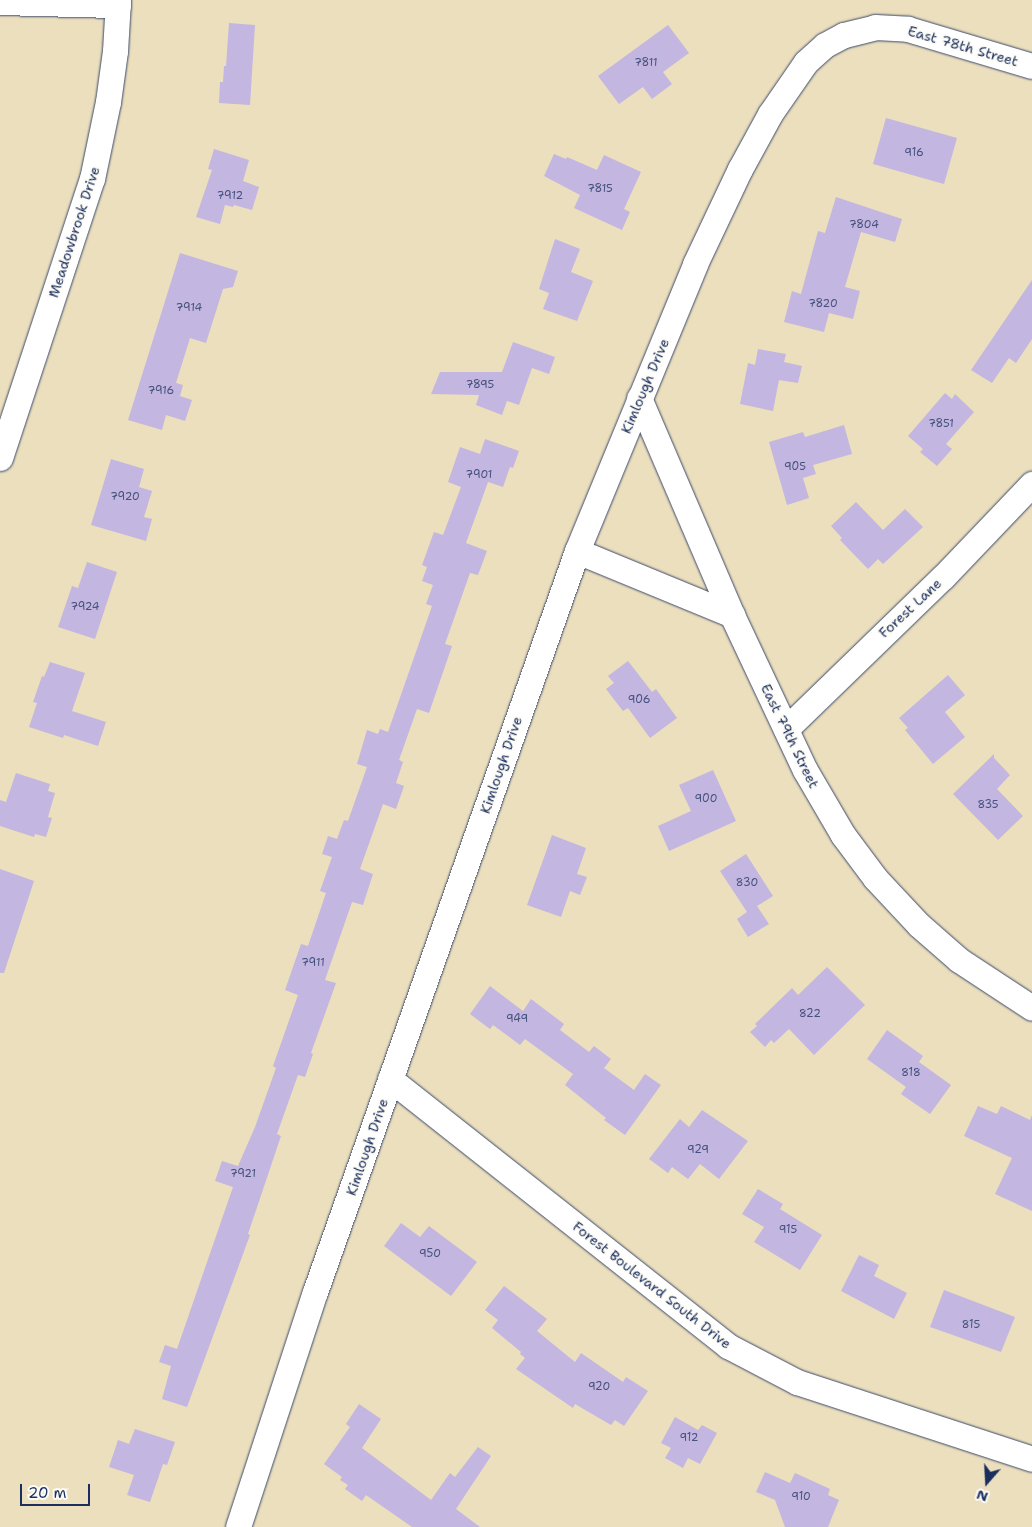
<!DOCTYPE html>
<html>
<head>
<meta charset="utf-8">
<style>
  body { margin:0 }
  #map { position:relative; width:1032px; height:1527px; overflow:hidden; background:#ecdfbd; font-family:"Shantell Sans",sans-serif }
  div>[style] { position:absolute }
  [style*='--x'] { left:calc(var(--x)*1px); top:calc(var(--y)*1px); width:calc(var(--w)*1px); rotate:calc(var(--a)*1deg) }
  .building>* { inset:0; background:#c3b6e0 }
  .roads { filter:drop-shadow(0 0 1px #3a496c) drop-shadow(0 0 1px #3a496c) }
  .minor>* { height:25px; margin:-12.5px; padding:0 12.5px; transform-origin:12.5px; border-radius:12.5px; background:#fff }
  span { translate:-50% -50%; white-space:nowrap; text-align:center; line-height:1.15; -webkit-text-stroke:4.5px #fdfcf7; paint-order:stroke }
  .number-label { font-size:11px; color:#45517e }
  .number-label span { -webkit-text-stroke-width:0 }
  .street-label { font-size:14px; color:#1b2f5e }
  .north { position:absolute; left:962px; top:1457px; width:50px; height:50px; -webkit-text-stroke:4px #fdfcf7; paint-order:stroke; rotate:199deg; font-size:14px; font-weight:700; line-height:20px; text-align:center; color:#1b2f5e }
  .north::after { content:''; display:block; margin:auto; width:18px; height:22px; background:#1b2f5e; clip-path:polygon(50% 0,100% 100%,50% 72%,0 100%) }
  .scale { position:absolute; left:20px; top:1484px; width:70px; height:22px; box-sizing:border-box; border:2px solid #1b2f5e; border-top:0; padding-left:6px; font-size:15px; line-height:18px; white-space:nowrap; color:#1b2f5e; -webkit-text-stroke:4px #fdfcf7; paint-order:stroke }
</style>
</head>
<body>
<div id="map">
  <div class="building">
    <i style="clip-path:polygon(229px 23px,255px 25px,250px 105px,219px 103px,220px 82px,223px 82px,224px 66px,226px 66px)"></i>
    <i style="clip-path:polygon(668px 25px,689px 53px,663px 72px,672px 84px,652px 99px,643px 87px,619px 104px,598px 76px)"></i>
    <i style="clip-path:polygon(886px 118px,957px 138px,944px 184px,873px 164px)"></i>
    <i style="clip-path:polygon(214px 149px,249px 160px,243px 181px,259px 187px,252px 210px,234px 205px,233px 207px,225px 205px,220px 224px,196px 217px,212px 170px,208px 169px)"></i>
    <i style="clip-path:polygon(554px 154px,566px 159px,567px 157px,597px 170px,604px 155px,641px 172px,624px 209px,630px 212px,622px 230px,574px 208px,580px 195px,544px 176px)"></i>
    <i style="clip-path:polygon(836px 197px,902px 219px,895px 242px,861px 232px,845px 287px,860px 291px,853px 319px,829px 313px,824px 332px,784px 322px,792px 291px,801px 294px,818px 231px,825px 233px)"></i>
    <i style="clip-path:polygon(555px 239px,580px 249px,571px 272px,593px 281px,577px 321px,543px 309px,549px 293px,539px 289px)"></i>
    <i style="clip-path:polygon(180px 253px,238px 271px,233px 287px,223px 289px,206px 343px,190px 338px,176px 383px,183px 385px,180px 396px,192px 400px,185px 421px,166px 415px,162px 430px,128px 420px)"></i>
    <i style="clip-path:polygon(1032px 280px,1032px 339px,1016px 363px,1009px 358px,992px 383px,971px 370px)"></i>
    <i style="clip-path:polygon(513px 342px,555px 357px,549px 374px,532px 368px,519px 405px,507px 401px,502px 415px,476px 405px,479px 395px,431px 394px,440px 372px,502px 372px)"></i>
    <i style="clip-path:polygon(758px 349px,786px 354px,784px 362px,802px 366px,798px 383px,779px 380px,773px 411px,740px 404px,748px 363px,755px 365px)"></i>
    <i style="clip-path:polygon(945px 393px,952px 399px,955px 394px,974px 412px,946px 444px,952px 449px,937px 466px,920px 452px,923px 449px,908px 436px)"></i>
    <i style="clip-path:polygon(844px 425px,852px 454px,813px 465px,816px 474px,803px 478px,809px 498px,787px 505px,769px 442px,803px 432px,805px 437px)"></i>
    <i style="clip-path:polygon(485px 439px,519px 451px,513px 468px,510px 467px,503px 487px,488px 482px,466px 543px,487px 551px,478px 575px,470px 573px,445px 644px,452px 646px,429px 713px,417px 709px,399px 760px,403px 762px,396px 783px,404px 786px,396px 809px,383px 804px,360px 869px,373px 874px,363px 905px,352px 902px,325px 980px,336px 983px,311px 1053px,313px 1054px,305px 1077px,298px 1075px,277px 1134px,281px 1136px,248px 1234px,250px 1235px,187px 1407px,162px 1399px,171px 1366px,159px 1362px,165px 1345px,177px 1349px,233px 1187px,215px 1181px,222px 1161px,238px 1166px,255px 1127px,276px 1068px,273px 1066px,298px 995px,285px 990px,301px 944px,308px 946px,326px 893px,320px 891px,332px 857px,322px 854px,328px 836px,337px 839px,344px 820px,348px 821px,367px 767px,357px 764px,367px 730px,378px 734px,380px 729px,388px 732px,432px 606px,426px 604px,433px 585px,422px 581px,427px 567px,422px 565px,434px 532px,443px 535px,461px 487px,448px 482px,460px 447px,480px 454px)"></i>
    <i style="clip-path:polygon(111px 459px,144px 469px,139px 487px,152px 491px,144px 517px,152px 519px,146px 541px,91px 525px)"></i>
    <i style="clip-path:polygon(856px 502px,883px 530px,905px 509px,923px 527px,883px 564px,878px 559px,868px 569px,840px 540px,842px 538px,831px 526px)"></i>
    <i style="clip-path:polygon(87px 562px,117px 572px,95px 639px,58px 627px,72px 586px,78px 588px)"></i>
    <i style="clip-path:polygon(628px 661px,652px 692px,656px 689px,677px 718px,650px 738px,628px 708px,623px 711px,606px 689px,614px 683px,608px 676px)"></i>
    <i style="clip-path:polygon(50px 662px,85px 673px,72px 711px,106px 722px,98px 746px,64px 735px,63px 738px,29px 727px,37px 703px,33px 702px,42px 676px,44px 677px)"></i>
    <i style="clip-path:polygon(948px 675px,965px 695px,945px 712px,965px 737px,933px 764px,905px 730px,908px 728px,899px 718px)"></i>
    <i style="clip-path:polygon(994px 754px,994px 758px,1010px 775px,997px 789px,1023px 816px,998px 840px,953px 794px)"></i>
    <i style="clip-path:polygon(713px 770px,736px 821px,669px 851px,658px 826px,691px 811px,679px 785px)"></i>
    <i style="clip-path:polygon(16px 773px,50px 784px,48px 791px,55px 793px,48px 817px,52px 818px,46px 837px,35px 834px,34px 837px,0 826px,0 800px,6px 802px)"></i>
    <i style="clip-path:polygon(552px 835px,586px 848px,577px 874px,587px 877px,580px 895px,570px 891px,561px 917px,527px 905px)"></i>
    <i style="clip-path:polygon(746px 854px,773px 896px,757px 906px,769px 924px,748px 937px,737px 919px,747px 912px,720px 871px)"></i>
    <i style="clip-path:polygon(0 869px,34px 881px,4px 973px,0 973px)"></i>
    <i style="clip-path:polygon(827px 967px,865px 1005px,814px 1055px,789px 1029px,774px 1043px,771px 1040px,765px 1047px,750px 1032px,757px 1026px,755px 1024px,792px 988px,798px 995px)"></i>
    <i style="clip-path:polygon(490px 986px,523px 1011px,531px 999px,564px 1024px,560px 1030px,589px 1052px,594px 1046px,611px 1059px,604px 1068px,634px 1090px,645px 1074px,661px 1085px,625px 1135px,604px 1120px,606px 1118px,565px 1085px,573px 1074px,525px 1039px,520px 1045px,493px 1025px,490px 1029px,470px 1014px)"></i>
    <i style="clip-path:polygon(887px 1030px,923px 1056px,919px 1062px,951px 1085px,930px 1114px,901px 1094px,906px 1087px,867px 1059px)"></i>
    <i style="clip-path:polygon(978px 1106px,997px 1114px,1001px 1106px,1030px 1120px,1032px 1115px,1032px 1211px,995px 1194px,1012px 1158px,964px 1136px)"></i>
    <i style="clip-path:polygon(702px 1110px,748px 1141px,719px 1179px,700px 1164px,688px 1179px,672px 1167px,668px 1173px,649px 1159px,680px 1119px,689px 1127px)"></i>
    <i style="clip-path:polygon(758px 1189px,783px 1204px,780px 1209px,822px 1235px,800px 1270px,754px 1242px,764px 1227px,742px 1214px)"></i>
    <i style="clip-path:polygon(401px 1223px,420px 1237px,429px 1226px,477px 1262px,451px 1296px,384px 1246px)"></i>
    <i style="clip-path:polygon(859px 1255px,879px 1265px,874px 1276px,907px 1293px,894px 1319px,841px 1291px)"></i>
    <i style="clip-path:polygon(504px 1286px,547px 1319px,537px 1331px,575px 1362px,581px 1353px,623px 1382px,626px 1377px,648px 1391px,624px 1426px,615px 1420px,611px 1425px,575px 1404px,573px 1408px,516px 1369px,525px 1358px,520px 1354px,521px 1352px,492px 1328px,498px 1320px,485px 1310px)"></i>
    <i style="clip-path:polygon(944px 1290px,1015px 1317px,1001px 1352px,930px 1327px)"></i>
    <i style="clip-path:polygon(359px 1404px,381px 1419px,362px 1448px,431px 1500px,450px 1473px,455px 1477px,478px 1447px,491px 1456px,456px 1509px,480px 1527px,412px 1527px,366px 1495px,362px 1501px,345px 1489px,348px 1485px,340px 1480px,342px 1477px,324px 1464px,350px 1427px,346px 1424px)"></i>
    <i style="clip-path:polygon(675px 1417px,698px 1430px,702px 1425px,717px 1433px,700px 1464px,688px 1458px,683px 1468px,665px 1458px,671px 1448px,661px 1443px)"></i>
    <i style="clip-path:polygon(135px 1429px,175px 1442px,167px 1465px,163px 1464px,150px 1502px,127px 1495px,134px 1475px,109px 1467px,118px 1440px,129px 1444px)"></i>
    <i style="clip-path:polygon(765px 1472px,790px 1483px,795px 1473px,830px 1489px,828px 1495px,839px 1500px,828px 1527px,785px 1527px,775px 1500px,756px 1492px)"></i>
  </div>
  <div class="roads">
    <div class="minor">
      <i style="--x:0;--y:2;--w:118;--a:1.5"></i>
      <i style="--x:639;--y:398;--w:236;--a:66.8"></i>
      <i style="--x:732;--y:615;--w:171;--a:64.8"></i>
      <i style="--x:805;--y:770;--w:75;--a:59.7"></i>
      <i style="--x:843;--y:835;--w:54;--a:53.3"></i>
      <i style="--x:875;--y:878;--w:64;--a:46.9"></i>
      <i style="--x:919;--y:925;--w:53;--a:41.2"></i>
      <i style="--x:959;--y:960;--w:87;--a:33.3"></i>
      <i style="--x:0;--y:458;--w:294;--a:-71.8"></i>
      <i style="--x:92;--y:179;--w:79;--a:-78.3"></i>
      <i style="--x:108;--y:102;--w:51;--a:-82.2"></i>
      <i style="--x:115;--y:51;--w:51;--a:-86.6"></i>
      <i style="--x:577;--y:551;--w:168;--a:22.4"></i>
      <i style="--x:786;--y:729;--w:219;--a:-44.1"></i>
      <i style="--x:943;--y:577;--w:129;--a:-46.3"></i>
      <i style="--x:390;--y:1079;--w:431;--a:38.3"></i>
      <i style="--x:728;--y:1346;--w:78;--a:27.6"></i>
      <i style="--x:797;--y:1382;--w:247;--a:18.1"></i>
      <i style="--x:238;--y:1527;--w:247;--a:-71.9"></i>
      <i style="--x:315;--y:1292;--w:786;--a:-70.53"></i>
      <i style="--x:577;--y:551;--w:310;--a:-67.6"></i>
      <i style="--x:695;--y:264;--w:105;--a:-64.7"></i>
      <i style="--x:740;--y:169;--w:63;--a:-61.4"></i>
      <i style="--x:770;--y:114;--w:63;--a:-55.3"></i>
      <i style="--x:806;--y:62;--w:25;--a:-42"></i>
      <i style="--x:825;--y:45;--w:21;--a:-28"></i>
      <i style="--x:844;--y:35;--w:32;--a:-14"></i>
      <i style="--x:875;--y:27;--w:33;--a:3"></i>
      <i style="--x:908;--y:29;--w:129;--a:16.6"></i>
    </div>
  </div>
  <div class="number-label">
    <span style="left:646px;top:63px">7811</span>
    <span style="left:914px;top:153px">916</span>
    <span style="left:600px;top:189px">7815</span>
    <span style="left:230px;top:196px">7912</span>
    <span style="left:864px;top:225px">7804</span>
    <span style="left:823px;top:304px">7820</span>
    <span style="left:189px;top:308px">7914</span>
    <span style="left:480px;top:385px">7895</span>
    <span style="left:161px;top:391px">7916</span>
    <span style="left:941px;top:424px">7851</span>
    <span style="left:795px;top:467px">905</span>
    <span style="left:479px;top:475px">7901</span>
    <span style="left:125px;top:497px">7920</span>
    <span style="left:85px;top:607px">7924</span>
    <span style="left:639px;top:700px">906</span>
    <span style="left:706px;top:799px">900</span>
    <span style="left:988px;top:805px">835</span>
    <span style="left:747px;top:883px">830</span>
    <span style="left:313px;top:963px">7911</span>
    <span style="left:810px;top:1014px">822</span>
    <span style="left:517px;top:1019px">949</span>
    <span style="left:911px;top:1073px">818</span>
    <span style="left:698px;top:1150px">929</span>
    <span style="left:243px;top:1174px">7921</span>
    <span style="left:788px;top:1230px">915</span>
    <span style="left:430px;top:1254px">950</span>
    <span style="left:971px;top:1325px">815</span>
    <span style="left:599px;top:1387px">920</span>
    <span style="left:689px;top:1438px">912</span>
    <span style="left:801px;top:1497px">910</span>
  </div>
  <div class="street-label">
    <span style="left:963px;top:46px;rotate:16deg">East 78th Street</span>
    <span style="left:74px;top:232px;rotate:-72deg">Meadowbrook Drive</span>
    <span style="left:645px;top:386px;rotate:-67deg">Kimlough Drive</span>
    <span style="left:910px;top:608px;rotate:-43deg">Forest Lane</span>
    <span style="left:790px;top:736px;rotate:64deg">East 79th Street</span>
    <span style="left:501px;top:765px;rotate:-71deg">Kimlough Drive</span>
    <span style="left:367px;top:1147px;rotate:-71deg">Kimlough Drive</span>
    <span style="left:652px;top:1285px;rotate:38deg">Forest Boulevard South Drive</span>
  </div>
  <div class="north">N</div>
  <div class="scale">20 m</div>
</div>
</body>
</html>
